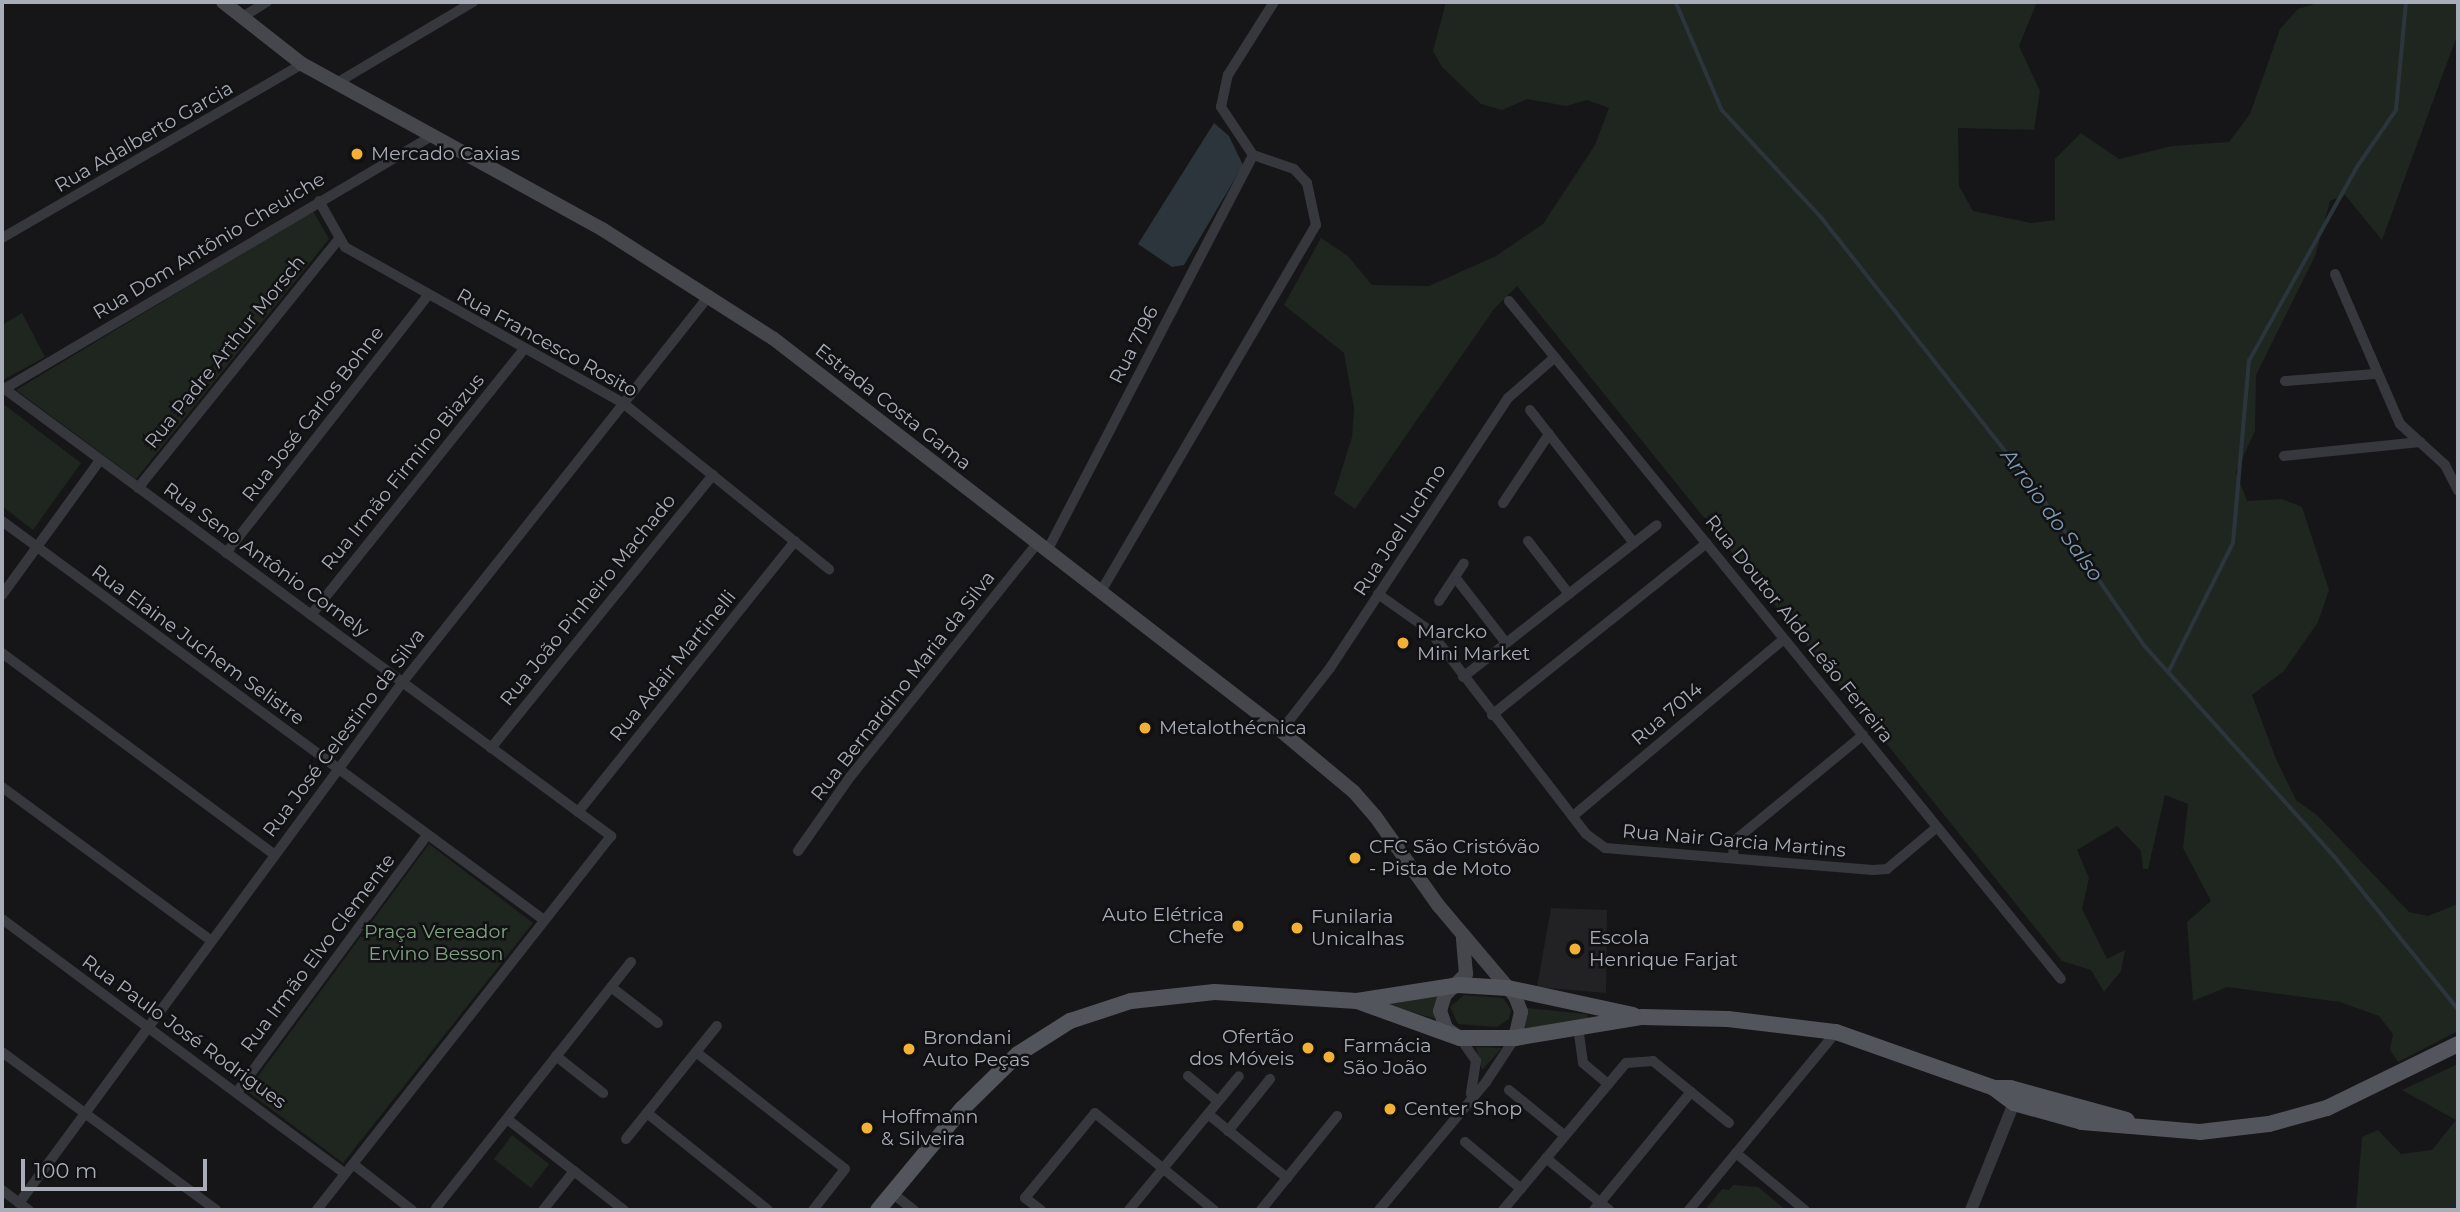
<!DOCTYPE html>
<html>
<head>
<meta charset="utf-8">
<style>
  body { margin:0 }
  #map { position:relative; width:2460px; height:1212px; overflow:hidden; background:#161618; font-family:Montserrat,sans-serif }
  div>[style] { position:absolute }
  [style*='--x'] { left:calc(var(--x)*1px); top:calc(var(--y)*1px); width:calc(var(--w)*1px); rotate:calc(var(--a)*1deg) }
  .built>* { inset:0; background:#222225 }
  .green>* { inset:0; background:#1e261f }
  .water>* { inset:0; background:#2c353c }
  .stream>* { height:3.5px; margin:-1.75px; padding:0 1.75px; transform-origin:1.75px; border-radius:1.75px; background:#2c353c }
  .minor>* { height:10px; margin:-5px; padding:0 5px; transform-origin:5px; border-radius:5px; background:#37383d }
  .tertiary>* { height:12px; margin:-6px; padding:0 6px; transform-origin:6px; border-radius:6px; background:#37383d }
  .secondary>* { height:14px; margin:-7px; padding:0 7px; transform-origin:7px; border-radius:7px; background:#45474d }
  .primary>* { height:16px; margin:-8px; padding:0 8px; transform-origin:8px; border-radius:8px; background:#53555c }
  .dots>* { width:19px; height:19px; translate:-50% -50%; box-sizing:border-box; border:4px solid #111113; border-radius:50% }
  span { translate:-50% -50%; white-space:nowrap; text-align:center; line-height:1.15; -webkit-text-stroke:5px #111113; paint-order:stroke }
  .street-label { font-size:19px; color:#a8adb8 }
  .poi-label { font-size:19px; color:#a8adb8 }
  .left { translate:0 -50%; text-align:left }
  .right { translate:-100% -50%; text-align:right }
  .park-label { font-size:19px; color:#7fa381 }
  .water-label { font-size:21px; color:#7f9bb3; font-style:italic }
  .frame { position:absolute; inset:0; border:4px solid #a8adb8; pointer-events:none }
  .scale { position:absolute; left:21px; top:1159px; width:186px; height:32px; box-sizing:border-box; border:4px solid #a8adb8; border-top:0; padding-left:9px; font-size:21px; line-height:24px; white-space:nowrap; color:#a8adb8; -webkit-text-stroke:5px #111113; paint-order:stroke }
</style>
</head>
<body>
<div id="map">
  <div class="built">
    <i style="clip-path:polygon(1551px 908px,1607px 910px,1606px 993px,1537px 987px)"></i>
  </div>
  <div class="green">
    <i style="clip-path:polygon(1446px 2px,2037px 2px,2019px 46px,2040px 91px,2034px 130px,1958px 128px,1959px 186px,1973px 211px,2031px 223px,2055px 220px,2055px 159px,2081px 133px,2119px 159px,2172px 146px,2229px 142px,2250px 114px,2280px 29px,2298px 9px,2321px 2px,2458px 2px,2458px 33px,2382px 240px,2345px 195px,2330px 201px,2315px 256px,2256px 375px,2255px 431px,2236px 472px,2247px 501px,2282px 499px,2302px 507px,2329px 590px,2318px 622px,2284px 671px,2252px 695px,2276px 759px,2296px 800px,2318px 816px,2409px 912px,2428px 916px,2458px 904px,2458px 1031px,2398px 1062px,2390px 1050px,2393px 1034px,2379px 1016px,2340px 1002px,2227px 987px,2193px 1001px,2187px 922px,2211px 901px,2183px 848px,2188px 804px,2165px 795px,2148px 869px,2143px 869px,2141px 851px,2117px 826px,2077px 850px,2089px 878px,2082px 909px,2107px 959px,2125px 950px,2121px 971px,2104px 992px,2091px 970px,2062px 961px,1517px 286px,1494px 309px,1355px 509px,1334px 494px,1352px 437px,1354px 408px,1344px 353px,1284px 305px,1321px 238px,1348px 256px,1372px 285px,1429px 286px,1496px 256px,1543px 224px,1595px 145px,1609px 108px,1587px 100px,1566px 106px,1527px 99px,1502px 110px,1481px 104px,1442px 67px,1433px 51px)"></i>
    <i style="clip-path:polygon(313px 211px,329px 239px,136px 479px,16px 390px)"></i>
    <i style="clip-path:polygon(22px 313px,45px 357px,3px 380px,2px 325px)"></i>
    <i style="clip-path:polygon(2px 403px,81px 463px,33px 530px,2px 506px)"></i>
    <i style="clip-path:polygon(429px 844px,533px 923px,343px 1163px,247px 1091px)"></i>
    <i style="clip-path:polygon(1464px 995px,1503px 998px,1511px 1010px,1509px 1019px,1497px 1027px,1458px 1024px,1450px 1007px)"></i>
    <i style="clip-path:polygon(1438px 996px,1436px 1019px,1388px 1005px,1389px 1002px)"></i>
    <i style="clip-path:polygon(1527px 1008px,1587px 1014px,1589px 1021px,1525px 1029px)"></i>
    <i style="clip-path:polygon(1476px 1047px,1502px 1048px,1482px 1070px)"></i>
    <i style="clip-path:polygon(2458px 1064px,2458px 1210px,2356px 1210px,2362px 1137px,2378px 1130px,2401px 1154px,2432px 1150px,2456px 1120px,2402px 1090px)"></i>
    <i style="clip-path:polygon(512px 1135px,549px 1164px,531px 1188px,494px 1159px)"></i>
    <i style="clip-path:polygon(1733px 1185px,1758px 1187px,1786px 1210px,1705px 1210px,1722px 1189px,1729px 1190px)"></i>
  </div>
  <div class="water">
    <i style="clip-path:polygon(1214px 123px,1229px 136px,1243px 165px,1184px 265px,1172px 267px,1138px 244px)"></i>
  </div>
  <div class="stream">
    <i style="--x:1676;--y:2;--w:117;--a:66.9"></i>
    <i style="--x:1722;--y:110;--w:147;--a:47.2"></i>
    <i style="--x:1822;--y:218;--w:354;--a:51.8"></i>
    <i style="--x:2041;--y:496;--w:181;--a:55.3"></i>
    <i style="--x:2144;--y:645;--w:285;--a:48"></i>
    <i style="--x:2335;--y:857;--w:196;--a:51"></i>
    <i style="--x:2168;--y:673;--w:145;--a:-63.4"></i>
    <i style="--x:2233;--y:543;--w:183;--a:-85"></i>
    <i style="--x:2249;--y:361;--w:222;--a:-60.9"></i>
    <i style="--x:2357;--y:167;--w:69;--a:-55.6"></i>
    <i style="--x:2396;--y:110;--w:108;--a:-84.7"></i>
  </div>
  <div class="minor">
    <i style="--x:241;--y:18;--w:31;--a:-32"></i>
    <i style="--x:335;--y:84;--w:161;--a:-30.7"></i>
    <i style="--x:319;--y:201;--w:53;--a:60.5"></i>
    <i style="--x:345;--y:247;--w:319;--a:29.3"></i>
    <i style="--x:623;--y:403;--w:265;--a:38.9"></i>
    <i style="--x:2;--y:238;--w:347;--a:-30.1"></i>
    <i style="--x:2335;--y:274;--w:163;--a:66.6"></i>
    <i style="--x:2400;--y:424;--w:61;--a:42.3"></i>
    <i style="--x:2445;--y:465;--w:29;--a:63"></i>
    <i style="--x:1509;--y:301;--w:874;--a:50.85"></i>
    <i style="--x:2285;--y:381;--w:90;--a:-4.4"></i>
    <i style="--x:2;--y:387;--w:757;--a:36.4"></i>
    <i style="--x:611;--y:836;--w:476;--a:128.2"></i>
    <i style="--x:4;--y:389;--w:497;--a:-30.6"></i>
    <i style="--x:1530;--y:410;--w:169;--a:52"></i>
    <i style="--x:2284;--y:456;--w:137;--a:-5.9"></i>
    <i style="--x:138;--y:488;--w:320;--a:-51.1"></i>
    <i style="--x:1503;--y:503;--w:83;--a:-56.3"></i>
    <i style="--x:2;--y:521;--w:673;--a:36.36"></i>
    <i style="--x:1528;--y:541;--w:67;--a:52.3"></i>
    <i style="--x:1047;--y:551;--w:446;--a:-62.5"></i>
    <i style="--x:226;--y:553;--w:325;--a:-51.9"></i>
    <i style="--x:1455;--y:577;--w:83;--a:52.3"></i>
    <i style="--x:1100;--y:593;--w:427;--a:-59.6"></i>
    <i style="--x:1316;--y:225;--w:43;--a:-102.1"></i>
    <i style="--x:1307;--y:183;--w:19;--a:-133"></i>
    <i style="--x:1294;--y:169;--w:43;--a:-161.1"></i>
    <i style="--x:1253;--y:155;--w:58;--a:-123.7"></i>
    <i style="--x:1221;--y:107;--w:33;--a:-78"></i>
    <i style="--x:1228;--y:75;--w:86;--a:-57.8"></i>
    <i style="--x:1378;--y:594;--w:62;--a:35.2"></i>
    <i style="--x:1429;--y:630;--w:257;--a:52.4"></i>
    <i style="--x:1586;--y:834;--w:24;--a:36"></i>
    <i style="--x:1605;--y:848;--w:269;--a:4.7"></i>
    <i style="--x:1873;--y:870;--w:14;--a:-4"></i>
    <i style="--x:1887;--y:869;--w:65;--a:-40"></i>
    <i style="--x:2;--y:595;--w:167;--a:-54"></i>
    <i style="--x:1439;--y:601;--w:45;--a:-56.7"></i>
    <i style="--x:311;--y:615;--w:339;--a:-51.3"></i>
    <i style="--x:2;--y:653;--w:338;--a:36.5"></i>
    <i style="--x:1463;--y:677;--w:246;--a:-38.1"></i>
    <i style="--x:1492;--y:715;--w:275;--a:-38.7"></i>
    <i style="--x:1281;--y:731;--w:80;--a:-52.1"></i>
    <i style="--x:1330;--y:668;--w:323;--a:-56.6"></i>
    <i style="--x:1508;--y:398;--w:62;--a:-41.1"></i>
    <i style="--x:491;--y:748;--w:352;--a:-50.9"></i>
    <i style="--x:2;--y:787;--w:258;--a:36.3"></i>
    <i style="--x:578;--y:812;--w:347;--a:-51.3"></i>
    <i style="--x:1573;--y:816;--w:275;--a:-40"></i>
    <i style="--x:798;--y:851;--w:90;--a:-54.9"></i>
    <i style="--x:850;--y:777;--w:299;--a:-51.3"></i>
    <i style="--x:1733;--y:858;--w:17;--a:-87"></i>
    <i style="--x:1734;--y:841;--w:167;--a:-39.4"></i>
    <i style="--x:2;--y:919;--w:427;--a:36.6"></i>
    <i style="--x:611;--y:987;--w:59;--a:37.5"></i>
    <i style="--x:1578;--y:1027;--w:36;--a:82"></i>
    <i style="--x:1583;--y:1063;--w:33;--a:40"></i>
    <i style="--x:1460;--y:1038;--w:28;--a:55"></i>
    <i style="--x:1476;--y:1061;--w:33;--a:99"></i>
    <i style="--x:2;--y:1052;--w:266;--a:36.4"></i>
    <i style="--x:696;--y:1052;--w:189;--a:38.1"></i>
    <i style="--x:845;--y:1169;--w:52;--a:128"></i>
    <i style="--x:556;--y:1056;--w:60;--a:38.2"></i>
    <i style="--x:1188;--y:1076;--w:39;--a:40"></i>
    <i style="--x:1509;--y:1090;--w:72;--a:39.4"></i>
    <i style="--x:237;--y:1092;--w:320;--a:-53.5"></i>
    <i style="--x:647;--y:1113;--w:155;--a:38.7"></i>
    <i style="--x:1208;--y:1114;--w:102;--a:39"></i>
    <i style="--x:507;--y:1119;--w:148;--a:37.9"></i>
    <i style="--x:1228;--y:1131;--w:67;--a:-51.1"></i>
    <i style="--x:626;--y:1139;--w:145;--a:-51.2"></i>
    <i style="--x:1465;--y:1142;--w:73;--a:40"></i>
    <i style="--x:1736;--y:1153;--w:89;--a:39.6"></i>
    <i style="--x:1546;--y:1158;--w:82;--a:39.5"></i>
    <i style="--x:353;--y:1164;--w:75;--a:37.9"></i>
    <i style="--x:2;--y:1190;--w:34;--a:37"></i>
    <i style="--x:892;--y:1193;--w:28;--a:38"></i>
    <i style="--x:19;--y:1203;--w:646;--a:-53.63"></i>
    <i style="--x:402;--y:683;--w:495;--a:-51.6"></i>
    <i style="--x:436;--y:1208;--w:314;--a:-51.6"></i>
    <i style="--x:543;--y:1210;--w:50;--a:-51.5"></i>
    <i style="--x:1041;--y:1210;--w:20;--a:-143"></i>
    <i style="--x:1025;--y:1198;--w:110;--a:-50.5"></i>
    <i style="--x:1095;--y:1113;--w:154;--a:39.2"></i>
    <i style="--x:1129;--y:1210;--w:173;--a:-50.6"></i>
    <i style="--x:1261;--y:1210;--w:121;--a:-51"></i>
    <i style="--x:1379;--y:1210;--w:167;--a:-50.1"></i>
    <i style="--x:1486;--y:1082;--w:53;--a:-56.6"></i>
    <i style="--x:1503;--y:1210;--w:192;--a:-50.1"></i>
    <i style="--x:1626;--y:1063;--w:27;--a:-4"></i>
    <i style="--x:1653;--y:1061;--w:98;--a:39.2"></i>
    <i style="--x:1594;--y:1210;--w:153;--a:-50.6"></i>
    <i style="--x:1689;--y:1210;--w:231;--a:-50.4"></i>
  </div>
  <div class="tertiary">
    <i style="--x:1971;--y:1210;--w:115;--a:-68.1"></i>
    <i style="--x:2014;--y:1103;--w:6;--a:-18"></i>
  </div>
  <div class="secondary">
    <i style="--x:223;--y:2;--w:100;--a:38.1"></i>
    <i style="--x:302;--y:64;--w:342;--a:28.8"></i>
    <i style="--x:602;--y:229;--w:204;--a:32.6"></i>
    <i style="--x:774;--y:339;--w:641;--a:37.71"></i>
    <i style="--x:1281;--y:731;--w:95;--a:39.9"></i>
    <i style="--x:1354;--y:792;--w:32;--a:49"></i>
    <i style="--x:1375;--y:816;--w:109;--a:54.7"></i>
    <i style="--x:1438;--y:905;--w:119;--a:49.8"></i>
    <i style="--x:1515;--y:996;--w:17;--a:69"></i>
    <i style="--x:1521;--y:1012;--w:27;--a:103"></i>
    <i style="--x:1458;--y:1037;--w:15;--a:-143"></i>
    <i style="--x:1446;--y:1028;--w:18;--a:-109"></i>
    <i style="--x:1440;--y:1011;--w:17;--a:-73"></i>
    <i style="--x:1445;--y:995;--w:30;--a:-45"></i>
    <i style="--x:1466;--y:974;--w:36;--a:-95"></i>
  </div>
  <div class="primary">
    <i style="--x:1357;--y:1001;--w:109;--a:19.8"></i>
    <i style="--x:1460;--y:1038;--w:55;--a:0"></i>
    <i style="--x:1515;--y:1038;--w:129;--a:-9.4"></i>
    <i style="--x:1642;--y:1017;--w:86;--a:1.3"></i>
    <i style="--x:1728;--y:1019;--w:109;--a:6.9"></i>
    <i style="--x:1836;--y:1032;--w:168;--a:19.5"></i>
    <i style="--x:1994;--y:1088;--w:25;--a:37"></i>
    <i style="--x:2014;--y:1103;--w:71;--a:15.6"></i>
    <i style="--x:2082;--y:1122;--w:118;--a:4.8"></i>
    <i style="--x:2200;--y:1132;--w:69;--a:-6.6"></i>
    <i style="--x:2269;--y:1124;--w:60;--a:-15.4"></i>
    <i style="--x:2327;--y:1108;--w:146;--a:-26"></i>
    <i style="--x:1994;--y:1088;--w:16;--a:0"></i>
    <i style="--x:2010;--y:1088;--w:121;--a:15.3"></i>
    <i style="--x:878;--y:1210;--w:131;--a:-50.3"></i>
    <i style="--x:962;--y:1109;--w:78;--a:-44.5"></i>
    <i style="--x:1018;--y:1054;--w:62;--a:-32.4"></i>
    <i style="--x:1070;--y:1021;--w:64;--a:-18.2"></i>
    <i style="--x:1131;--y:1001;--w:84;--a:-6.1"></i>
    <i style="--x:1215;--y:992;--w:142;--a:3.6"></i>
    <i style="--x:1357;--y:1001;--w:102;--a:-9"></i>
    <i style="--x:1458;--y:985;--w:50;--a:3.4"></i>
    <i style="--x:1508;--y:988;--w:128;--a:12.2"></i>
  </div>
  <div class="dots">
    <i style="left:357px;top:154px;background:#f2b134"></i>
    <i style="left:1403px;top:643px;background:#f2b134"></i>
    <i style="left:1145px;top:728px;background:#f2b134"></i>
    <i style="left:1355px;top:858px;background:#f2b134"></i>
    <i style="left:1238px;top:926px;background:#f2b134"></i>
    <i style="left:1297px;top:928px;background:#f2b134"></i>
    <i style="left:1575px;top:949px;background:#f2b134"></i>
    <i style="left:1308px;top:1048px;background:#f2b134"></i>
    <i style="left:909px;top:1049px;background:#f2b134"></i>
    <i style="left:1329px;top:1057px;background:#f2b134"></i>
    <i style="left:1390px;top:1109px;background:#f2b134"></i>
    <i style="left:867px;top:1128px;background:#f2b134"></i>
  </div>
  <div class="street-label">
    <span style="left:144px;top:137px;rotate:-30deg">Rua Adalberto Garcia</span>
    <span style="left:209px;top:246px;rotate:-31deg">Rua Dom Antônio Cheuiche</span>
    <span style="left:547px;top:343px;rotate:29deg">Rua Francesco Rosito</span>
    <span style="left:1134px;top:345px;rotate:-63deg">Rua 7196</span>
    <span style="left:225px;top:352px;rotate:-51deg">Rua Padre Arthur Morsch</span>
    <span style="left:893px;top:407px;rotate:38deg">Estrada Costa Gama</span>
    <span style="left:313px;top:414px;rotate:-52deg">Rua José Carlos Bohne</span>
    <span style="left:403px;top:472px;rotate:-51deg">Rua Irmão Firmino Biazus</span>
    <span style="left:1400px;top:530px;rotate:-57deg">Rua Joel Iuchno</span>
    <span style="left:266px;top:560px;rotate:36deg">Rua Seno Antônio Cornely</span>
    <span style="left:588px;top:600px;rotate:-51deg">Rua João Pinheiro Machado</span>
    <span style="left:1799px;top:629px;rotate:51deg">Rua Doutor Aldo Leão Ferreira</span>
    <span style="left:198px;top:645px;rotate:36deg">Rua Elaine Juchem Selistre</span>
    <span style="left:673px;top:666px;rotate:-51deg">Rua Adair Martinelli</span>
    <span style="left:903px;top:686px;rotate:-52deg">Rua Bernardino Maria da Silva</span>
    <span style="left:1667px;top:714px;rotate:-40deg">Rua 7014</span>
    <span style="left:344px;top:733px;rotate:-53deg">Rua José Celestino da Silva</span>
    <span style="left:1734px;top:841px;rotate:5deg">Rua Nair Garcia Martins</span>
    <span style="left:318px;top:953px;rotate:-53deg">Rua Irmão Elvo Clemente</span>
    <span style="left:184px;top:1032px;rotate:36deg">Rua Paulo José Rodrigues</span>
  </div>
  <div class="poi-label">
    <span class="left" style="left:371px;top:154px">Mercado Caxias</span>
    <span class="left" style="left:1417px;top:643px">Marcko<br>Mini Market</span>
    <span class="left" style="left:1159px;top:728px">Metalothécnica</span>
    <span class="left" style="left:1369px;top:858px">CFC São Cristóvão<br>- Pista de Moto</span>
    <span class="right" style="left:1224px;top:926px">Auto Elétrica<br>Chefe</span>
    <span class="left" style="left:1311px;top:928px">Funilaria<br>Unicalhas</span>
    <span class="left" style="left:1589px;top:949px">Escola<br>Henrique Farjat</span>
    <span class="right" style="left:1294px;top:1048px">Ofertão<br>dos Móveis</span>
    <span class="left" style="left:923px;top:1049px">Brondani<br>Auto Peças</span>
    <span class="left" style="left:1343px;top:1057px">Farmácia<br>São João</span>
    <span class="left" style="left:1404px;top:1109px">Center Shop</span>
    <span class="left" style="left:881px;top:1128px">Hoffmann<br>&amp; Silveira</span>
  </div>
  <div class="park-label">
    <span style="left:436px;top:943px">Praça Vereador<br>Ervino Besson</span>
  </div>
  <div class="water-label">
    <span style="left:2052px;top:515px;rotate:54deg">Arroio do Salso</span>
  </div>
  <div class="frame"></div>
  <div class="scale">100 m</div>
</div>
</body>
</html>
